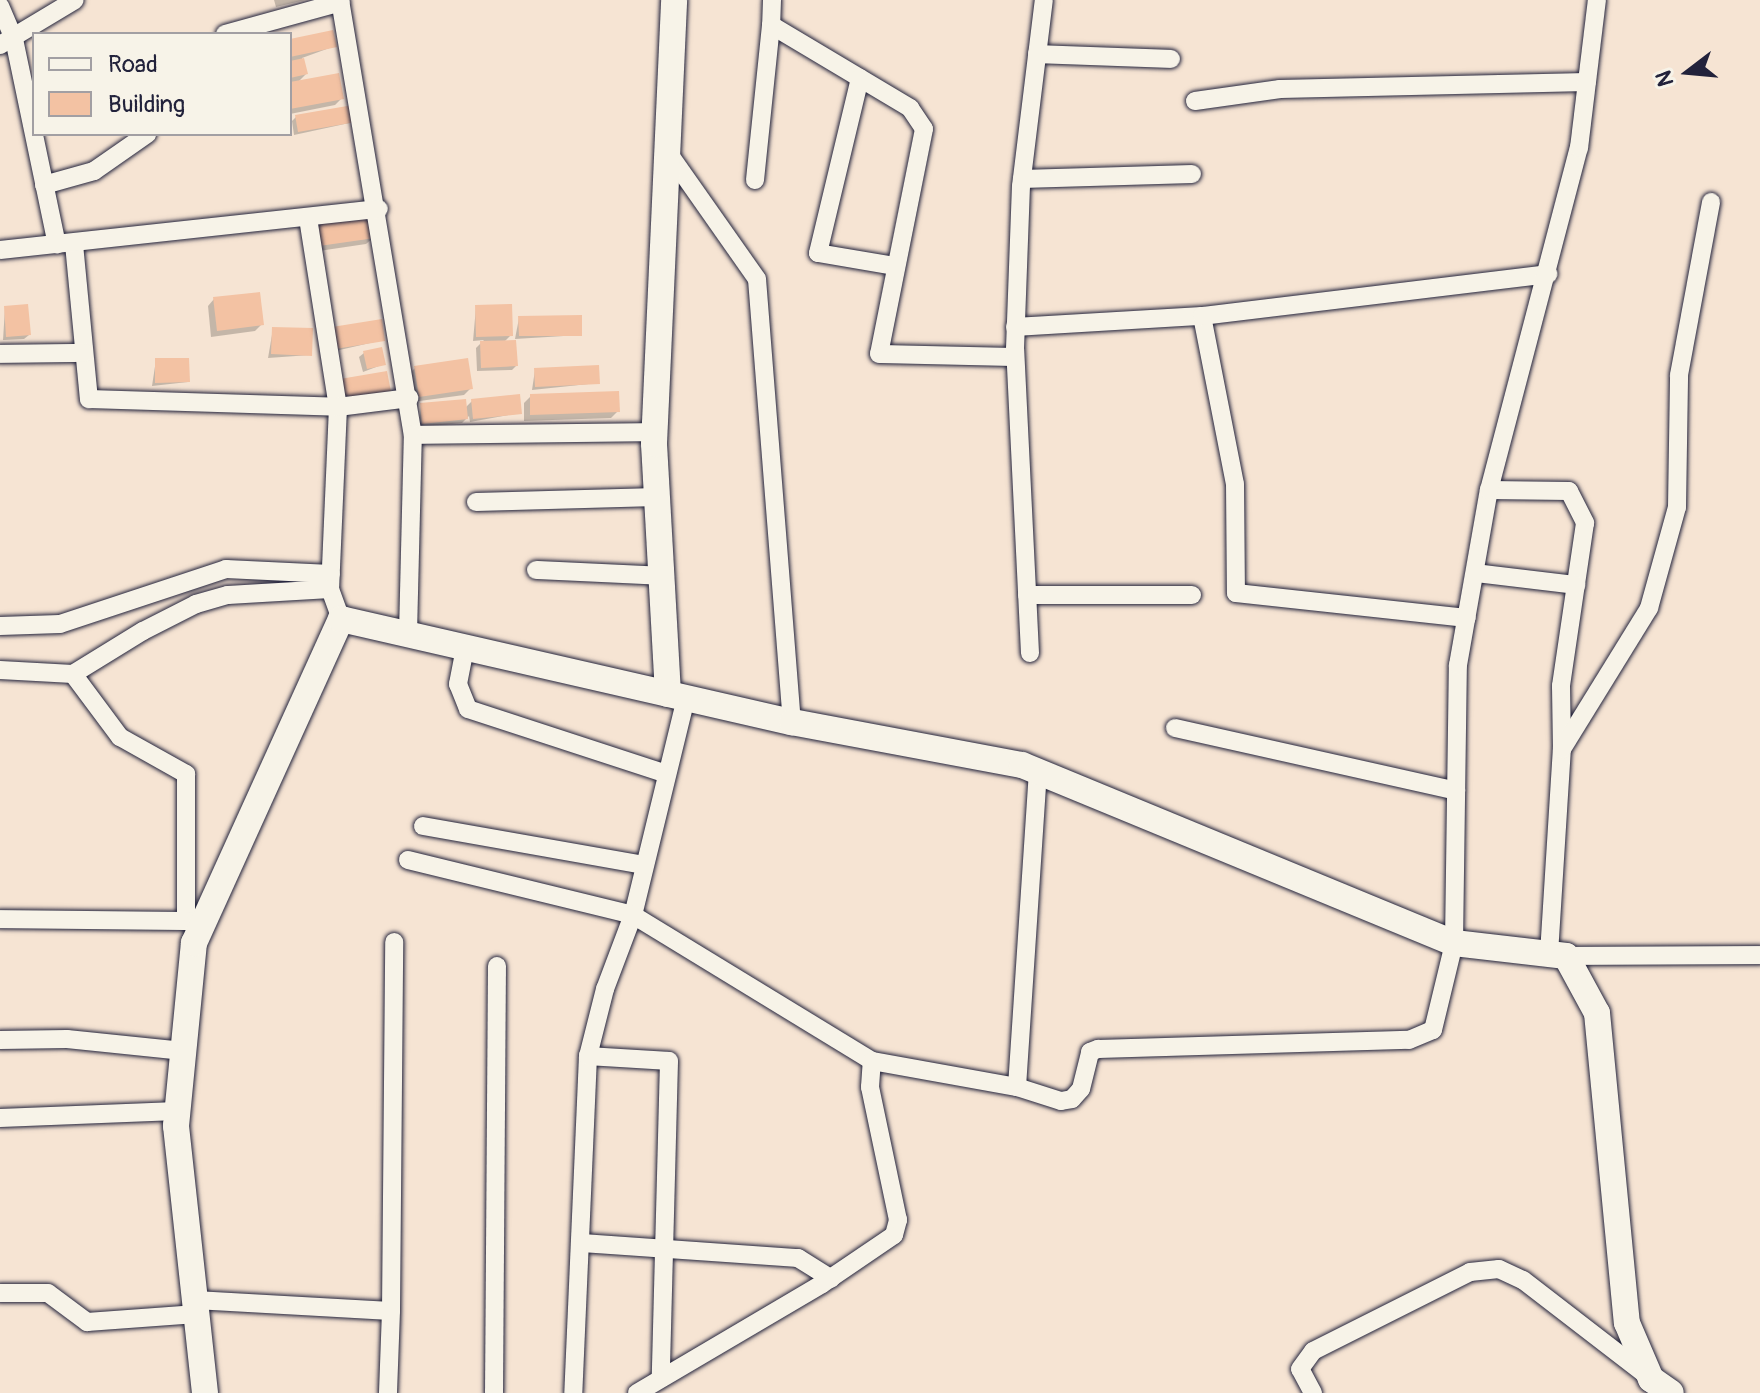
<!DOCTYPE html>
<html>
<head>
<meta charset="utf-8">
<style>
  body { margin:0 }
  #map { position:relative; width:1760px; height:1393px; overflow:hidden; background:#f6e4d3; font-family:Pangolin,sans-serif }
  div>[style] { position:absolute }
  [style*='--x'] { left:calc(var(--x)*1px); top:calc(var(--y)*1px); width:calc(var(--w)*1px); rotate:calc(var(--a)*1deg) }
  .shadow>* { inset:0; background:#0003 }
  .building>* { inset:0; background:#f3c2a3 }
  .roads { filter:drop-shadow(0 0 2px #22223b) drop-shadow(0 0 2px #22223b) }
  .street>* { height:18px; margin:-9px; padding:0 9px; transform-origin:9px; border-radius:9px; background:#f7f3e8 }
  .secondary>* { height:26px; margin:-13px; padding:0 13px; transform-origin:13px; border-radius:13px; background:#f7f3e8 }
  span { translate:-50% -50%; white-space:nowrap; text-align:center; line-height:1.15; -webkit-text-stroke:6px #f7f3e8; paint-order:stroke }
  .legend { position:absolute; left:32px; top:32px; width:260px; height:104px; box-sizing:border-box; background:#f7f3e8; border:2px solid #a29fa3; margin:0; padding:10px 14px; list-style:none; font-size:24px; color:#22223b }
  .legend li { display:flex; align-items:center; gap:16px; height:40px }
  .legend b { width:40px; border:2px solid #a29fa3 }
  .north { position:absolute; left:1648px; top:32px; width:80px; height:80px; -webkit-text-stroke:6px #f7f3e8; paint-order:stroke; rotate:254deg; font-size:22px; font-weight:700; line-height:32px; text-align:center; color:#22223b }
  .north::after { content:''; display:block; margin:auto; width:28px; height:36px; background:#22223b; clip-path:polygon(50% 0,100% 100%,50% 72%,0 100%) }
</style>
</head>
<body>
<div id="map">
  <div class="shadow">
    <i style="clip-path:polygon(274px 0,305px 0,276px 7px)"></i>
    <i style="clip-path:polygon(290px 41px,335px 46px,302px 58px,306px 74px,297px 83px,342px 98px,335px 105px,290px 114px)"></i>
    <i style="clip-path:polygon(297px 116px,354px 122px,294px 135px,292px 121px)"></i>
    <i style="clip-path:polygon(309px 232px,373px 238px,366px 244px,312px 252px)"></i>
    <i style="clip-path:polygon(214px 299px,262px 324px,255px 331px,211px 337px,208px 306px)"></i>
    <i style="clip-path:polygon(476px 307px,511px 335px,504px 342px,516px 366px,512px 370px,477px 371px,476px 348px,484px 340px,473px 341px)"></i>
    <i style="clip-path:polygon(5px 308px,29px 335px,24px 339px,3px 340px)"></i>
    <i style="clip-path:polygon(519px 318px,580px 335px,515px 339px)"></i>
    <i style="clip-path:polygon(273px 329px,310px 355px,268px 358px)"></i>
    <i style="clip-path:polygon(328px 333px,383px 340px,331px 352px)"></i>
    <i style="clip-path:polygon(364px 353px,384px 364px,363px 372px,359px 357px)"></i>
    <i style="clip-path:polygon(156px 360px,188px 382px,152px 386px)"></i>
    <i style="clip-path:polygon(415px 368px,471px 388px,464px 395px,412px 402px,408px 375px)"></i>
    <i style="clip-path:polygon(535px 370px,598px 383px,532px 390px)"></i>
    <i style="clip-path:polygon(531px 396px,618px 411px,611px 418px,524px 421px,524px 403px)"></i>
    <i style="clip-path:polygon(472px 401px,520px 413px,470px 422px,469px 416px,462px 423px,419px 427px,421px 405px,465px 408px)"></i>
  </div>
  <div class="building">
    <i style="clip-path:polygon(333px 30px,337px 47px,290px 57px,290px 39px)"></i>
    <i style="clip-path:polygon(304px 58px,308px 74px,290px 78px,290px 61px)"></i>
    <i style="clip-path:polygon(339px 73px,344px 99px,290px 109px,290px 82px)"></i>
    <i style="clip-path:polygon(353px 105px,356px 122px,298px 132px,295px 115px)"></i>
    <i style="clip-path:polygon(372px 215px,375px 238px,319px 246px,315px 223px)"></i>
    <i style="clip-path:polygon(260px 292px,264px 325px,217px 331px,213px 297px)"></i>
    <i style="clip-path:polygon(28px 304px,31px 335px,6px 337px,4px 306px)"></i>
    <i style="clip-path:polygon(512px 304px,513px 336px,476px 337px,475px 305px)"></i>
    <i style="clip-path:polygon(582px 315px,582px 336px,519px 336px,518px 316px)"></i>
    <i style="clip-path:polygon(382px 319px,385px 341px,335px 349px,332px 327px)"></i>
    <i style="clip-path:polygon(272px 327px,313px 328px,312px 356px,271px 354px)"></i>
    <i style="clip-path:polygon(516px 340px,518px 366px,481px 368px,480px 341px)"></i>
    <i style="clip-path:polygon(382px 347px,386px 365px,367px 369px,363px 351px)"></i>
    <i style="clip-path:polygon(155px 358px,189px 358px,190px 382px,155px 383px)"></i>
    <i style="clip-path:polygon(468px 358px,473px 389px,419px 397px,414px 366px)"></i>
    <i style="clip-path:polygon(599px 365px,600px 384px,535px 387px,534px 368px)"></i>
    <i style="clip-path:polygon(387px 371px,391px 392px,343px 400px,340px 379px)"></i>
    <i style="clip-path:polygon(619px 391px,620px 412px,530px 415px,530px 394px)"></i>
    <i style="clip-path:polygon(520px 394px,522px 414px,473px 419px,471px 399px)"></i>
    <i style="clip-path:polygon(466px 399px,468px 419px,422px 424px,420px 403px)"></i>
  </div>
  <div class="roads">
    <div class="street">
      <i style="--x:340;--y:0;--w:441;--a:80.5"></i>
      <i style="--x:413;--y:435;--w:241;--a:-0.7"></i>
      <i style="--x:772;--y:0;--w:25;--a:92"></i>
      <i style="--x:771;--y:25;--w:162;--a:30.8"></i>
      <i style="--x:910;--y:108;--w:25;--a:56"></i>
      <i style="--x:924;--y:129;--w:229;--a:101.3"></i>
      <i style="--x:879;--y:354;--w:136;--a:1.3"></i>
      <i style="--x:0;--y:6;--w:36;--a:67"></i>
      <i style="--x:14;--y:39;--w:210;--a:78.2"></i>
      <i style="--x:225;--y:34;--w:120;--a:-15.4"></i>
      <i style="--x:0;--y:45;--w:87;--a:-31"></i>
      <i style="--x:1037;--y:54;--w:134;--a:2.1"></i>
      <i style="--x:860;--y:78;--w:180;--a:103.5"></i>
      <i style="--x:818;--y:253;--w:77;--a:9.7"></i>
      <i style="--x:1195;--y:101;--w:86;--a:-8"></i>
      <i style="--x:1280;--y:89;--w:307;--a:-1.3"></i>
      <i style="--x:667;--y:151;--w:156;--a:54.9"></i>
      <i style="--x:757;--y:279;--w:444;--a:85.5"></i>
      <i style="--x:1022;--y:179;--w:170;--a:-1.7"></i>
      <i style="--x:755;--y:180;--w:156;--a:-84.1"></i>
      <i style="--x:44;--y:185;--w:52;--a:-15.6"></i>
      <i style="--x:94;--y:171;--w:65;--a:-34.9"></i>
      <i style="--x:308;--y:218;--w:191;--a:81"></i>
      <i style="--x:338;--y:407;--w:182;--a:92.5"></i>
      <i style="--x:74;--y:244;--w:156;--a:84.5"></i>
      <i style="--x:89;--y:399;--w:249;--a:1.8"></i>
      <i style="--x:338;--y:407;--w:72;--a:-7.2"></i>
      <i style="--x:0;--y:250;--w:381;--a:-6.2"></i>
      <i style="--x:1202;--y:316;--w:171;--a:78.9"></i>
      <i style="--x:1235;--y:484;--w:109;--a:89.5"></i>
      <i style="--x:1236;--y:593;--w:232;--a:6.2"></i>
      <i style="--x:1015;--y:327;--w:187;--a:-3.4"></i>
      <i style="--x:1202;--y:316;--w:349;--a:-6.9"></i>
      <i style="--x:0;--y:354;--w:84;--a:-0.7"></i>
      <i style="--x:1489;--y:490;--w:80;--a:0.7"></i>
      <i style="--x:1569;--y:491;--w:36;--a:63"></i>
      <i style="--x:1585;--y:523;--w:165;--a:98.4"></i>
      <i style="--x:1561;--y:686;--w:63;--a:89.1"></i>
      <i style="--x:476;--y:502;--w:181;--a:-1.6"></i>
      <i style="--x:536;--y:570;--w:126;--a:2.7"></i>
      <i style="--x:1475;--y:573;--w:102;--a:6.8"></i>
      <i style="--x:1027;--y:595;--w:165;--a:0"></i>
      <i style="--x:0;--y:626;--w:60;--a:-1.9"></i>
      <i style="--x:60;--y:624;--w:175;--a:-18.3"></i>
      <i style="--x:226;--y:569;--w:105;--a:2.7"></i>
      <i style="--x:408;--y:634;--w:199;--a:-88.6"></i>
      <i style="--x:465;--y:648;--w:37;--a:101"></i>
      <i style="--x:458;--y:684;--w:27;--a:68"></i>
      <i style="--x:468;--y:709;--w:209;--a:18.1"></i>
      <i style="--x:1030;--y:653;--w:304;--a:-92.8"></i>
      <i style="--x:1015;--y:349;--w:163;--a:-87.9"></i>
      <i style="--x:1021;--y:186;--w:187;--a:-83"></i>
      <i style="--x:0;--y:670;--w:73;--a:3.1"></i>
      <i style="--x:73;--y:674;--w:79;--a:53.3"></i>
      <i style="--x:120;--y:737;--w:76;--a:29.3"></i>
      <i style="--x:186;--y:774;--w:147;--a:90"></i>
      <i style="--x:73;--y:674;--w:82;--a:-31.6"></i>
      <i style="--x:143;--y:631;--w:59;--a:-27"></i>
      <i style="--x:196;--y:604;--w:33;--a:-16"></i>
      <i style="--x:228;--y:595;--w:102;--a:-3.4"></i>
      <i style="--x:330;--y:589;--w:32;--a:70"></i>
      <i style="--x:686;--y:698;--w:223;--a:103.7"></i>
      <i style="--x:633;--y:915;--w:280;--a:31.4"></i>
      <i style="--x:872;--y:1061;--w:147;--a:10.2"></i>
      <i style="--x:1017;--y:1087;--w:316;--a:-86.2"></i>
      <i style="--x:1175;--y:728;--w:288;--a:12.6"></i>
      <i style="--x:423;--y:826;--w:225;--a:10"></i>
      <i style="--x:408;--y:860;--w:232;--a:13.7"></i>
      <i style="--x:633;--y:915;--w:79;--a:110.7"></i>
      <i style="--x:605;--y:989;--w:69;--a:104.2"></i>
      <i style="--x:588;--y:1056;--w:337;--a:92.5"></i>
      <i style="--x:0;--y:919;--w:198;--a:0.6"></i>
      <i style="--x:1549;--y:954;--w:205;--a:-86.4"></i>
      <i style="--x:1562;--y:749;--w:166;--a:-58.3"></i>
      <i style="--x:1649;--y:608;--w:105;--a:-74.5"></i>
      <i style="--x:1677;--y:507;--w:132;--a:-89.1"></i>
      <i style="--x:1679;--y:375;--w:176;--a:-79.5"></i>
      <i style="--x:1566;--y:956;--w:194;--a:-0.3"></i>
      <i style="--x:0;--y:1040;--w:67;--a:-0.9"></i>
      <i style="--x:67;--y:1039;--w:117;--a:5.9"></i>
      <i style="--x:588;--y:1056;--w:81;--a:3.5"></i>
      <i style="--x:669;--y:1061;--w:315;--a:91.5"></i>
      <i style="--x:1017;--y:1087;--w:46;--a:17.7"></i>
      <i style="--x:1061;--y:1101;--w:11;--a:-10"></i>
      <i style="--x:1072;--y:1099;--w:13;--a:-48"></i>
      <i style="--x:1081;--y:1089;--w:38;--a:-76"></i>
      <i style="--x:1090;--y:1052;--w:9;--a:-21"></i>
      <i style="--x:1098;--y:1049;--w:311;--a:-1.7"></i>
      <i style="--x:1409;--y:1040;--w:26;--a:-23"></i>
      <i style="--x:1433;--y:1030;--w:89;--a:-76.4"></i>
      <i style="--x:1454;--y:943;--w:278;--a:-89.2"></i>
      <i style="--x:1458;--y:665;--w:178;--a:-80"></i>
      <i style="--x:1489;--y:490;--w:354;--a:-75.3"></i>
      <i style="--x:1579;--y:148;--w:149;--a:-83.1"></i>
      <i style="--x:0;--y:1118;--w:177;--a:-2.3"></i>
      <i style="--x:582;--y:1243;--w:217;--a:4"></i>
      <i style="--x:798;--y:1258;--w:39;--a:32"></i>
      <i style="--x:0;--y:1293;--w:48;--a:0"></i>
      <i style="--x:48;--y:1293;--w:49;--a:36.6"></i>
      <i style="--x:87;--y:1322;--w:110;--a:-4.2"></i>
      <i style="--x:195;--y:1300;--w:196;--a:3.2"></i>
      <i style="--x:391;--y:1311;--w:82;--a:92.1"></i>
      <i style="--x:391;--y:1311;--w:369;--a:-89.5"></i>
      <i style="--x:494;--y:1393;--w:427;--a:-89.6"></i>
      <i style="--x:637;--y:1393;--w:215;--a:-30.5"></i>
      <i style="--x:822;--y:1284;--w:87;--a:-34.2"></i>
      <i style="--x:894;--y:1235;--w:16;--a:-75"></i>
      <i style="--x:898;--y:1220;--w:136;--a:-101.9"></i>
      <i style="--x:870;--y:1087;--w:26;--a:-86"></i>
      <i style="--x:1313;--y:1393;--w:27;--a:-118"></i>
      <i style="--x:1300;--y:1369;--w:22;--a:-54"></i>
      <i style="--x:1313;--y:1351;--w:176;--a:-26.7"></i>
      <i style="--x:1470;--y:1272;--w:29;--a:-6"></i>
      <i style="--x:1499;--y:1269;--w:26;--a:25"></i>
      <i style="--x:1523;--y:1280;--w:159;--a:37.6"></i>
    </div>
    <div class="secondary">
      <i style="--x:668;--y:694;--w:250;--a:-93.2"></i>
      <i style="--x:654;--y:444;--w:444;--a:-87.4"></i>
      <i style="--x:205;--y:1393;--w:269;--a:-96.2"></i>
      <i style="--x:176;--y:1126;--w:184;--a:-84.4"></i>
      <i style="--x:194;--y:943;--w:356;--a:-65.6"></i>
      <i style="--x:341;--y:619;--w:463;--a:12.9"></i>
      <i style="--x:792;--y:722;--w:234;--a:10.6"></i>
      <i style="--x:1022;--y:765;--w:467;--a:22.4"></i>
      <i style="--x:1454;--y:943;--w:113;--a:6.6"></i>
      <i style="--x:1566;--y:956;--w:65;--a:61.5"></i>
      <i style="--x:1597;--y:1013;--w:311;--a:84.5"></i>
      <i style="--x:1627;--y:1323;--w:61;--a:66.8"></i>
      <i style="--x:1651;--y:1379;--w:24;--a:35"></i>
    </div>
  </div>
  <ul class="legend">
  <li><b style="height:10px;background:#f7f3e8"></b>Road</li>
  <li><b style="height:22px;background:#f3c2a3"></b>Building</li>
  </ul>
  <div class="north">N</div>
</div>
</body>
</html>
